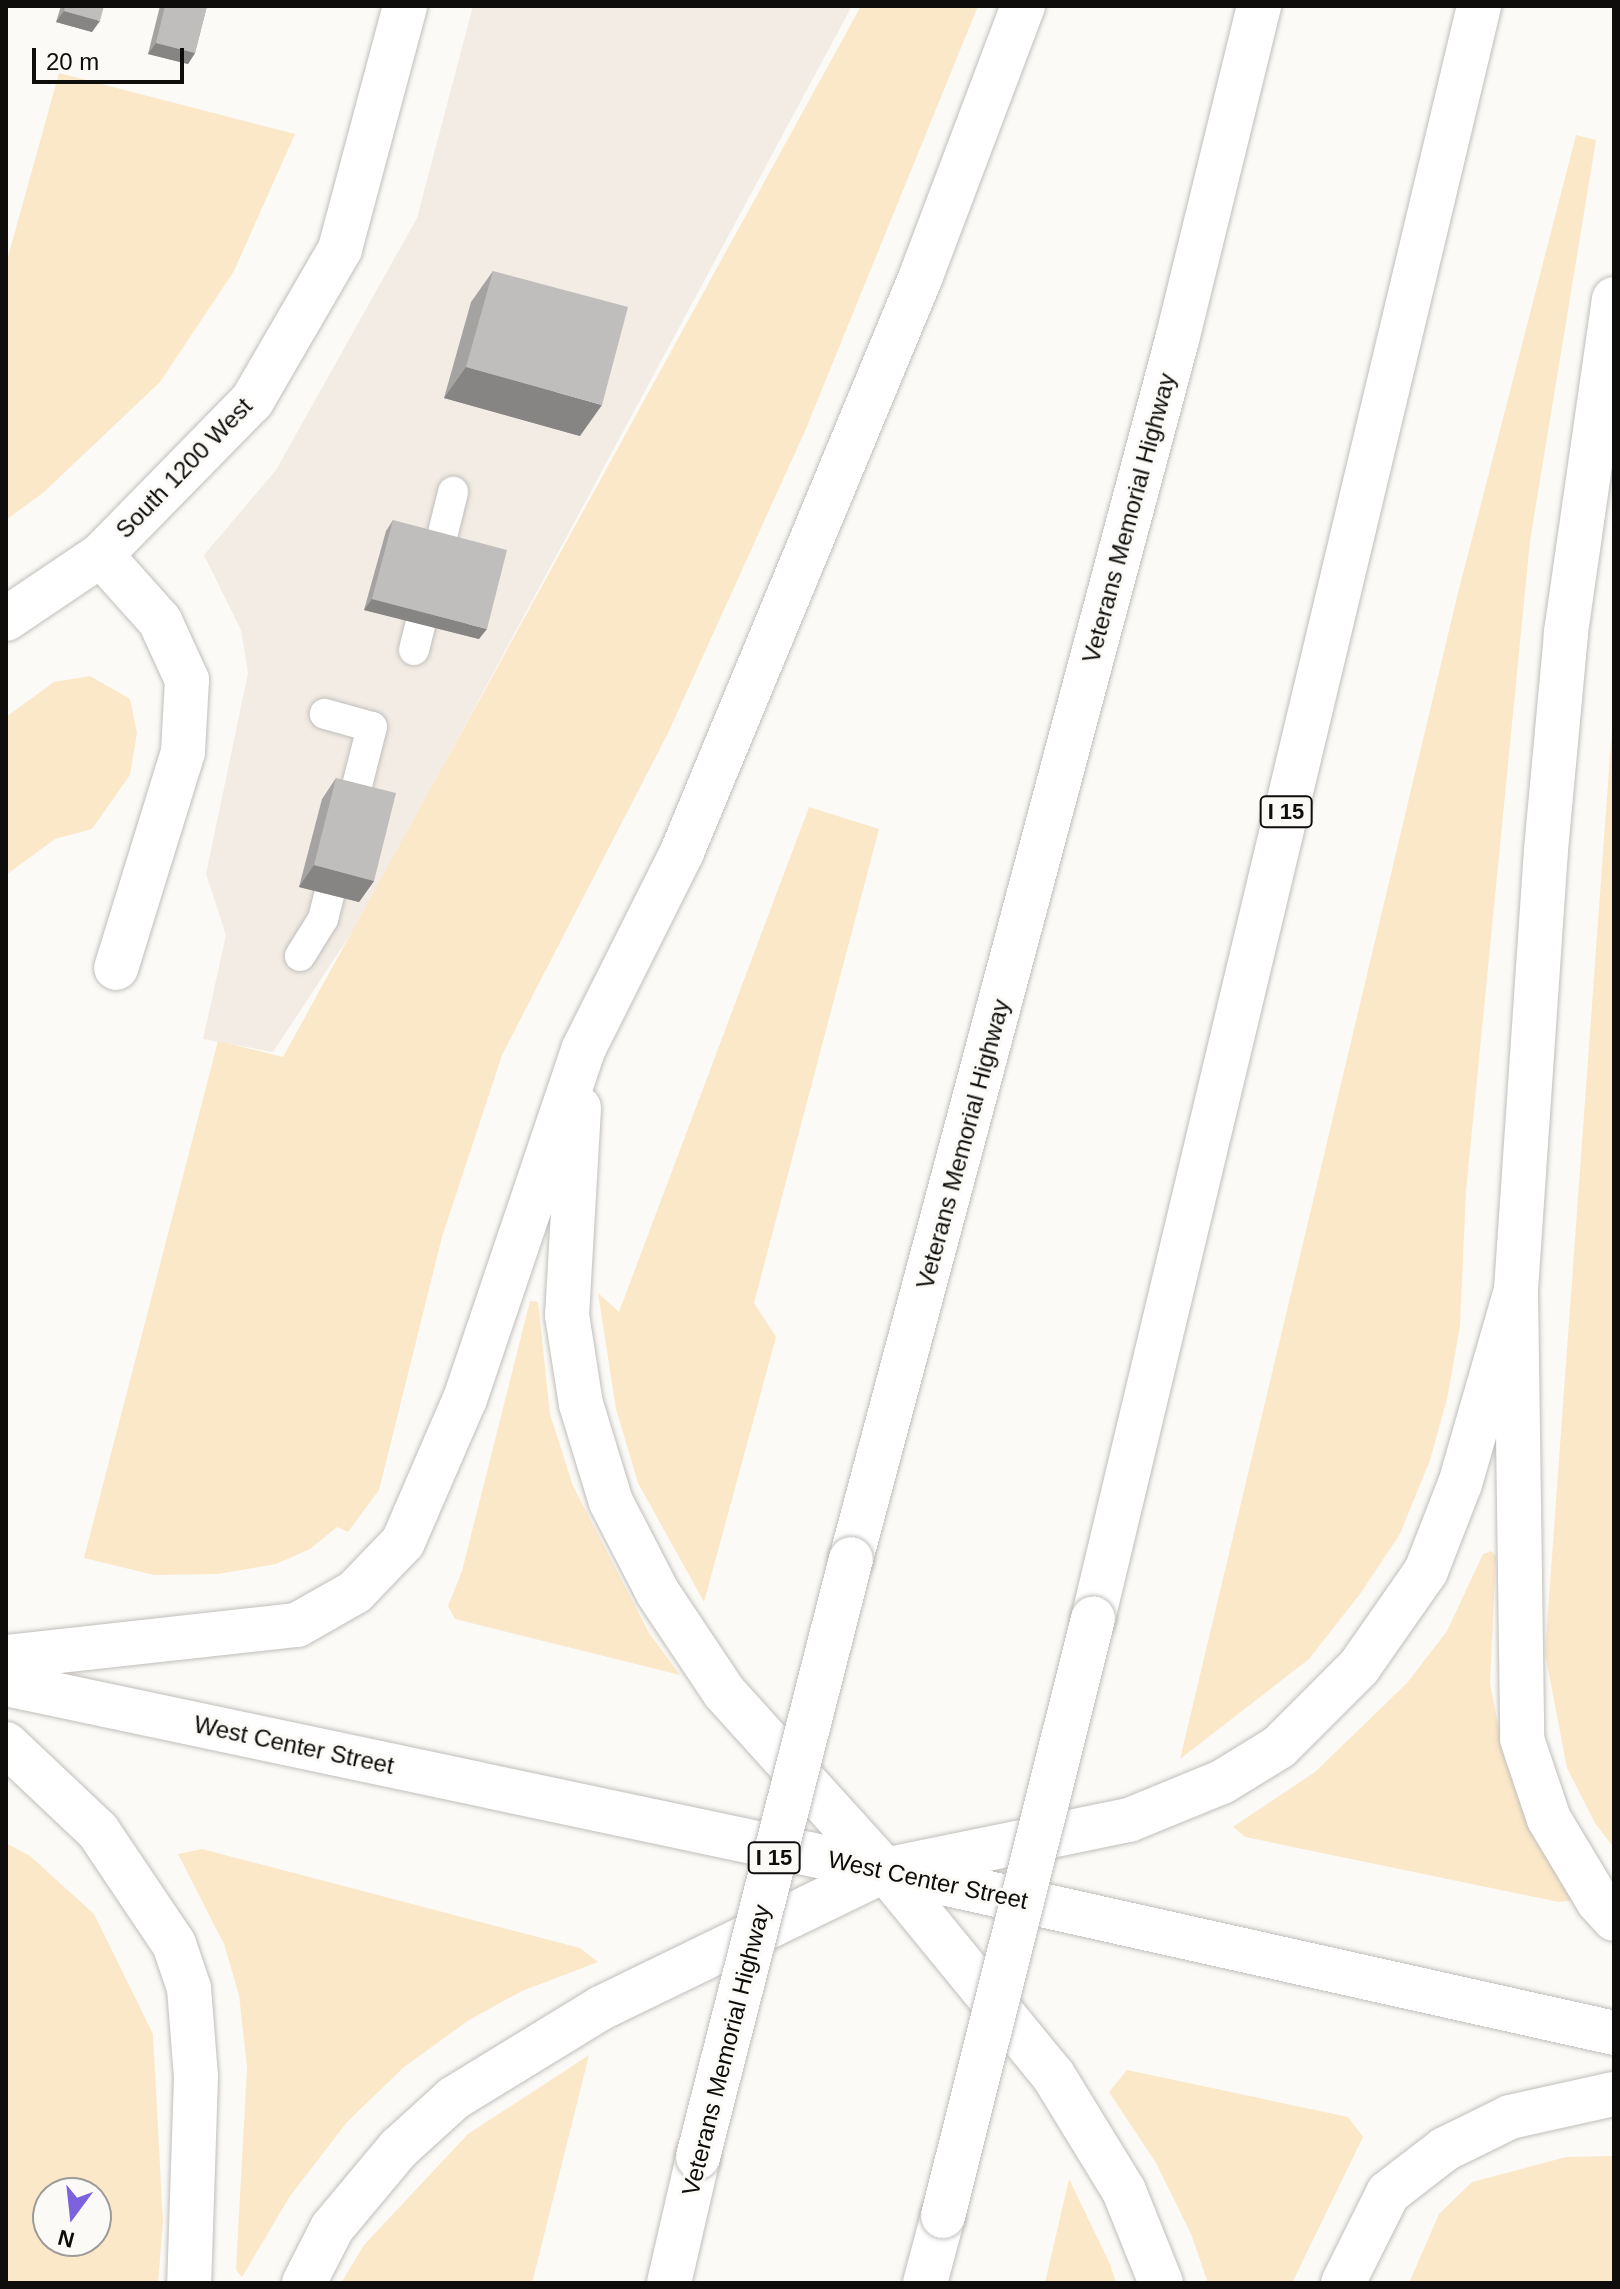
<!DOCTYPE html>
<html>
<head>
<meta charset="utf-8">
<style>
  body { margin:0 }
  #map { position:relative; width:1620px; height:2289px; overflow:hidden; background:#fbfaf7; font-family:Helvetica,sans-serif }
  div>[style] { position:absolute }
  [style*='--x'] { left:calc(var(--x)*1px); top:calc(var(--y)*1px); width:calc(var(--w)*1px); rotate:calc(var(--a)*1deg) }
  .built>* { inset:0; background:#f2ece4 }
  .green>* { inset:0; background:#fbe8c9 }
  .roads { filter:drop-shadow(0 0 2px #c0bebb) drop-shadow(0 0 2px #c0bebb) }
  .lane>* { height:30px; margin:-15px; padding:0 15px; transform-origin:15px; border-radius:15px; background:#fff }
  .street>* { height:44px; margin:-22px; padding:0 22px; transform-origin:22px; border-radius:22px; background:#fff }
  .secondary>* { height:44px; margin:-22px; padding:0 22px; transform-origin:22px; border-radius:22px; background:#fff }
  .primary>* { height:44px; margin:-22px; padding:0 22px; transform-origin:22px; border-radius:22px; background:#fff }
  .highway>* { height:44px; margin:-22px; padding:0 22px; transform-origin:22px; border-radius:22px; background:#fff }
  .bridges { filter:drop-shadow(0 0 2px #c0bebb) drop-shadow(0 0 2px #c0bebb) }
  .highway-bridge>* { height:44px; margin:-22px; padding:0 22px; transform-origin:22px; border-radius:22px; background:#fff }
  .wall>* { inset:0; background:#a5a3a2 }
  .shaded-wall>* { inset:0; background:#868584 }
  .building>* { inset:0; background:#c0bebc }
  span { translate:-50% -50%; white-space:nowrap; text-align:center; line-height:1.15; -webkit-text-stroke:6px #fbfaf7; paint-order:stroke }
  .shield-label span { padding:2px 6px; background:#fbfaf7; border:2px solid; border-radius:6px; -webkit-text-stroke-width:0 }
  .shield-label { font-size:22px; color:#0e0d0c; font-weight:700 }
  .street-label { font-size:24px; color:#0e0d0c }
  .frame { position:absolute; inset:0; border:8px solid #0e0d0c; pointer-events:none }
  .north { position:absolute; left:32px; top:2177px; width:80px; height:80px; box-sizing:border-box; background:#fbfaf7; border:2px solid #9c9b99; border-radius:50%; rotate:195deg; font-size:22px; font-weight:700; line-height:32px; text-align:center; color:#0e0d0c }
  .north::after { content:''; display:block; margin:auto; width:28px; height:36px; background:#7d62dd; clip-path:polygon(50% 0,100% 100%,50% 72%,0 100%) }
  .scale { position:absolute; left:32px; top:48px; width:152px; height:36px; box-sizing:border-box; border:4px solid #0e0d0c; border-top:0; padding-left:10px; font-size:24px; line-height:28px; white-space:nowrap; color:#0e0d0c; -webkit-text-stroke:6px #fbfaf7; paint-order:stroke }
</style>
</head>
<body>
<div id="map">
  <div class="built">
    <i style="clip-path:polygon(473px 6px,852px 6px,362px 917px,273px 1052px,203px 1039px,226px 935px,206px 874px,248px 673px,241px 630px,204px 555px,276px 470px,417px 218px)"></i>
  </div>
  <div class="green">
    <i style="clip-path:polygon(861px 6px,978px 6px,805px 431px,668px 733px,502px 1055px,442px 1237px,379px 1490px,348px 1532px,337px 1527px,310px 1549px,276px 1564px,218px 1574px,154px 1575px,84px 1558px,218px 1041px,283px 1057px)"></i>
    <i style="clip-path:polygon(59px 73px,295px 134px,234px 271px,160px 382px,44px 492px,6px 520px,6px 264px)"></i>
    <i style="clip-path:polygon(1576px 135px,1596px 140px,1530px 541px,1466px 1191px,1460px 1326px,1447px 1399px,1430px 1460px,1400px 1534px,1360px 1594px,1309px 1659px,1180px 1759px,1457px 597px)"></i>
    <i style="clip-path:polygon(90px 676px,130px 699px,137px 733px,130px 775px,92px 829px,55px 839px,6px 875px,6px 717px,54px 682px)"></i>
    <i style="clip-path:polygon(1614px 701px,1614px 1848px,1595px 1823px,1567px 1768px,1545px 1653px)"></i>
    <i style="clip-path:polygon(809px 807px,879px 829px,754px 1303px,776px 1337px,704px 1602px,638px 1483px,616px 1409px,598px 1293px,619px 1312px)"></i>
    <i style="clip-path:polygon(530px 1301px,538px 1302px,550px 1414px,573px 1486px,649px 1633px,680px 1675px,455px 1619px,448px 1606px,462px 1571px)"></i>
    <i style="clip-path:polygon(1491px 1551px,1496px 1556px,1490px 1684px,1506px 1764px,1532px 1829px,1580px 1899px,1559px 1902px,1245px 1837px,1233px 1827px,1315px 1772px,1407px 1683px,1447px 1631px,1483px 1554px)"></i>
    <i style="clip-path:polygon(evenodd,6px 1843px,30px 1856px,94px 1914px,153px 2034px,163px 2222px,158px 2283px,6px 2283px,6px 1843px,48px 2193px,96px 2193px,96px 2241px,48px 2241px,48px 2193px)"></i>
    <i style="clip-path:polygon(202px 1849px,580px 1948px,598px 1962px,522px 1991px,469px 2020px,404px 2067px,347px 2122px,290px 2196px,242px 2277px,236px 2270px,247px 2067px,239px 1995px,224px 1944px,178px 1854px)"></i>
    <i style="clip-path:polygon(589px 2055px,532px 2283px,341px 2283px,364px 2245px,468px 2134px)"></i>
    <i style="clip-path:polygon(1127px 2070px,1348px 2117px,1363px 2137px,1292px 2283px,1208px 2283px,1191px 2234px,1156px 2163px,1109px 2092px)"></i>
    <i style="clip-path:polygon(1614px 2156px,1614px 2283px,1409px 2283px,1439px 2214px,1472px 2182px,1566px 2157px)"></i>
    <i style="clip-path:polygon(1069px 2179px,1110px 2264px,1116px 2283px,1045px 2283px)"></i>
  </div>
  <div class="roads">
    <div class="lane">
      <i style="--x:414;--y:650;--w:163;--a:-76.1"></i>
      <i style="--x:300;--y:956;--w:44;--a:-58.1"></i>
      <i style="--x:323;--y:919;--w:198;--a:-75.7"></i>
      <i style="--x:372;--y:727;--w:49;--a:-164.5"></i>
    </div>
    <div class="street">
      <i style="--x:101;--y:555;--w:89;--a:48.2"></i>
      <i style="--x:160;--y:621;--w:65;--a:65.4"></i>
      <i style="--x:187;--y:680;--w:72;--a:93.2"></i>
      <i style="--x:183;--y:752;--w:226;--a:107.2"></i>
    </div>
    <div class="secondary">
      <i style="--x:6;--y:619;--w:115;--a:-34"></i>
      <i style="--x:101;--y:555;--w:216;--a:-45.6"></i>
      <i style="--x:252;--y:401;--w:176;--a:-59.9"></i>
      <i style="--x:340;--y:249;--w:252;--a:-75"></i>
      <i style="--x:885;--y:1870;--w:747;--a:12.6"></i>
    </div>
    <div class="primary">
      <i style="--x:6;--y:1684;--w:898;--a:11.95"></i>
    </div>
    <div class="highway">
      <i style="--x:1614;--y:299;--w:338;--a:98.2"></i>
      <i style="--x:1566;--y:634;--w:217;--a:95.3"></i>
      <i style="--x:1546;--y:850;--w:441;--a:93.9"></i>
      <i style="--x:1516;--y:1290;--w:449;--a:89.2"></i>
      <i style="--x:1522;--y:1739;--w:84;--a:71.4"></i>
      <i style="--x:1549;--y:1819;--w:96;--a:59.1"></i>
      <i style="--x:1598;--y:1901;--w:24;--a:48"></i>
      <i style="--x:579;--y:1108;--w:207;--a:93.3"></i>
      <i style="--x:567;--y:1315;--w:90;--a:81.1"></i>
      <i style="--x:581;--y:1404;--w:102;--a:73"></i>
      <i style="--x:611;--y:1502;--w:102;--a:62.7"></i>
      <i style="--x:658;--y:1593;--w:119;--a:56.3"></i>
      <i style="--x:724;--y:1692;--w:240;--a:47.9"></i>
      <i style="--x:885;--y:1870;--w:265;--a:50.7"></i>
      <i style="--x:1053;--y:2075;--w:136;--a:58.5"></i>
      <i style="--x:1124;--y:2191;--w:99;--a:68.1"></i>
      <i style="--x:851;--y:1559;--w:1262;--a:-75.03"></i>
      <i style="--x:1177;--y:340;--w:344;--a:-76.2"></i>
      <i style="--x:1093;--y:1619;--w:1659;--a:-76.54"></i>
      <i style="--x:6;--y:1657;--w:293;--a:-6.3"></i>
      <i style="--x:297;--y:1625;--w:67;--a:-29.6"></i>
      <i style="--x:355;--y:1592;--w:69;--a:-46.2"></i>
      <i style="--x:403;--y:1542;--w:156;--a:-66.6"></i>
      <i style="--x:465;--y:1399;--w:368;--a:-71.3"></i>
      <i style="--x:583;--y:1050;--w:221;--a:-63.4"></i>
      <i style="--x:682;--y:852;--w:624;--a:-67.46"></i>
      <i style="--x:921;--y:276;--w:289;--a:-69.3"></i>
      <i style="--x:6;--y:1744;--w:127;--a:43.4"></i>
      <i style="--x:98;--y:1831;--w:136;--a:56.1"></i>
      <i style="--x:174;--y:1944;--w:46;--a:71.2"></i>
      <i style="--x:189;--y:1988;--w:89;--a:85.5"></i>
      <i style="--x:196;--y:2077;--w:206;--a:91.9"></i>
      <i style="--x:304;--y:2283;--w:62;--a:-63"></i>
      <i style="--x:332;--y:2228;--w:104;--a:-50.1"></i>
      <i style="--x:399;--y:2148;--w:74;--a:-42.3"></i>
      <i style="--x:454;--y:2098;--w:172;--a:-31.5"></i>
      <i style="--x:601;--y:2008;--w:316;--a:-25.9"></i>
      <i style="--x:885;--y:1870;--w:249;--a:-11.6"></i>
      <i style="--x:1129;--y:1820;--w:100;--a:-22.2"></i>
      <i style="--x:1222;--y:1782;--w:67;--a:-31.6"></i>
      <i style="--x:1279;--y:1747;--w:113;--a:-45"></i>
      <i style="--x:1359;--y:1667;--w:117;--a:-55.1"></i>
      <i style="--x:1426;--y:1571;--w:93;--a:-68.7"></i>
      <i style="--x:1460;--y:1484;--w:202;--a:-73.9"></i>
      <i style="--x:669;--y:2283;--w:129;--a:-77"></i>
      <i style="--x:925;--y:2283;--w:69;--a:-75"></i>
      <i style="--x:1343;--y:2283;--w:101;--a:-63.4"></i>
      <i style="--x:1388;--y:2193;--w:72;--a:-37.7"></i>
      <i style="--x:1445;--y:2149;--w:72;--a:-26.2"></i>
      <i style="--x:1510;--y:2117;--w:107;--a:-12.5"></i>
    </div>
  </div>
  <div class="bridges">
    <div class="highway-bridge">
      <i style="--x:698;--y:2157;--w:617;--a:-75.65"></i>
      <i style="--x:943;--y:2216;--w:616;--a:-75.9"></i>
    </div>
  </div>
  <div class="wall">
    <i style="clip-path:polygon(61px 6px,104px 6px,92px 32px,56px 22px)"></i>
    <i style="clip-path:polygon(160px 6px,207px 6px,195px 53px,188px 64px,148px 54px)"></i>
    <i style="clip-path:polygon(493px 271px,580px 436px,444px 398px,471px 302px)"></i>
    <i style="clip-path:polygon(393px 520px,479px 639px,364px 610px,386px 531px)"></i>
    <i style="clip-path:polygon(336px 778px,374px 881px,359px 902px,299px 887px,322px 799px)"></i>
  </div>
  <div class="shaded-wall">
    <i style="clip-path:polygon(64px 11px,100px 21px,92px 32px,56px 22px)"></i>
    <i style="clip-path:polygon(156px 43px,195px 53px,188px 64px,148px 54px)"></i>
    <i style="clip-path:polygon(466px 367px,602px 405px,580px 436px,444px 398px)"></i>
    <i style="clip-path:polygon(372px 599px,487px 629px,479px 639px,364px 610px)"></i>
    <i style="clip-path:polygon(314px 865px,374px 881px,359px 902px,299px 887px)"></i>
  </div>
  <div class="building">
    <i style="clip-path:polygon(65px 6px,104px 6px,100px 21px,64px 11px)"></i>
    <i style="clip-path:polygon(165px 6px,207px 6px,195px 53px,156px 43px)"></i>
    <i style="clip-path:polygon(493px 271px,628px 307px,602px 405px,466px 367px)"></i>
    <i style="clip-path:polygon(393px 520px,507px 550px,487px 629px,372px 599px)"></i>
    <i style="clip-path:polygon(336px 778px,396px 793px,374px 881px,314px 865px)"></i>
  </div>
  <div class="shield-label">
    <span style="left:1286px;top:812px">I 15</span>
    <span style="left:774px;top:1858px">I 15</span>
  </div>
  <div class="street-label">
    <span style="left:184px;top:468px;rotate:-46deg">South 1200 West</span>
    <span style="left:1129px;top:518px;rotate:-75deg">Veterans Memorial Highway</span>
    <span style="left:963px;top:1144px;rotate:-75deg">Veterans Memorial Highway</span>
    <span style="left:294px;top:1745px;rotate:12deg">West Center Street</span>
    <span style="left:928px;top:1880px;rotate:12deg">West Center Street</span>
    <span style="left:726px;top:2050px;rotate:-76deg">Veterans Memorial Highway</span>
  </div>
  <div class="frame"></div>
  <div class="north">N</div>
  <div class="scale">20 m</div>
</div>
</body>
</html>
